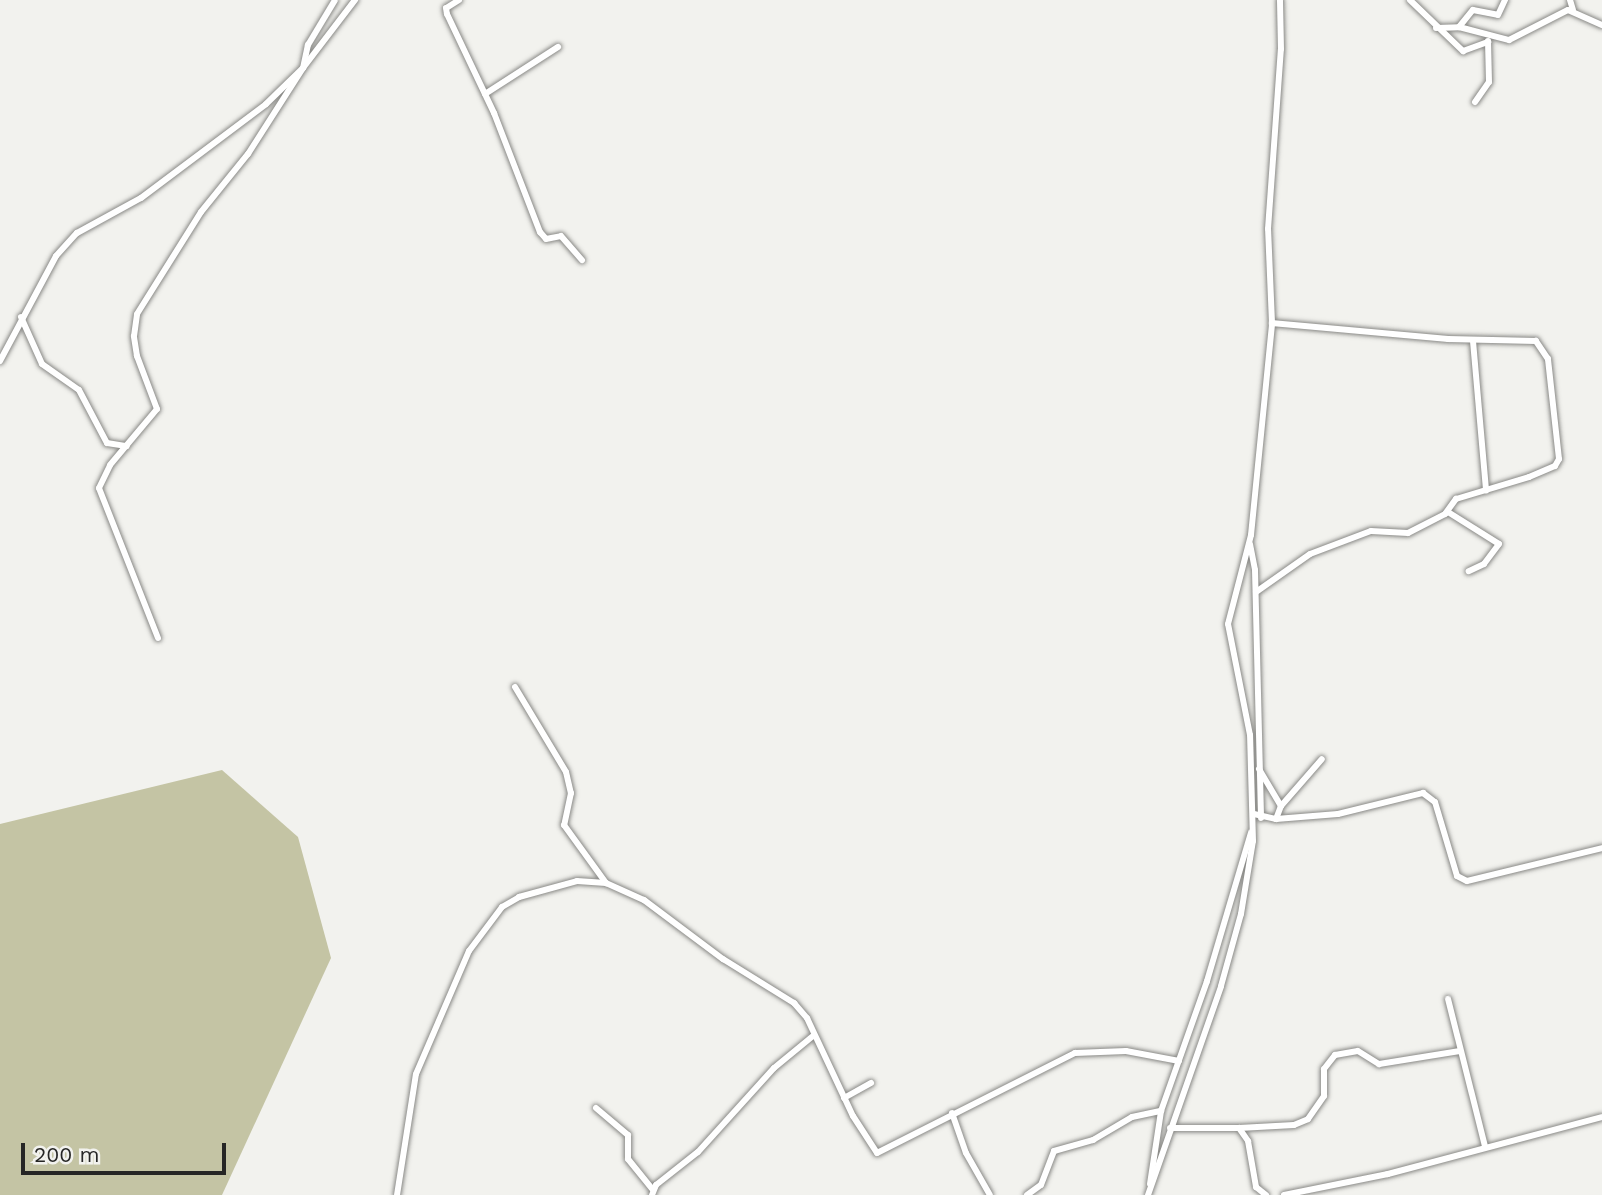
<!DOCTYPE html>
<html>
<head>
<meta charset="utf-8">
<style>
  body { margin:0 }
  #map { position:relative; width:1602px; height:1195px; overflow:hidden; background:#f2f2ee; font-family:"Work Sans",sans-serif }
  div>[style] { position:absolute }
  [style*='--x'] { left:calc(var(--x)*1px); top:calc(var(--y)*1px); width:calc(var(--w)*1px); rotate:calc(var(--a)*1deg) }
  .green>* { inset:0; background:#c4c4a4 }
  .roads { filter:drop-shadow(0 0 2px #898986) drop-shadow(0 0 2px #898986) }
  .street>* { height:6px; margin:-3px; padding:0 3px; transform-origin:3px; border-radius:3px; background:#fff }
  span { translate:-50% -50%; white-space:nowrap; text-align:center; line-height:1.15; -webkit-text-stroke:7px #f2f2ee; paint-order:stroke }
  .scale { position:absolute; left:21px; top:1143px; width:205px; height:32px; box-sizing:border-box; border:4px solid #262625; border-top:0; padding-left:9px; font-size:21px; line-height:24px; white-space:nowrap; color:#262625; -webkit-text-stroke:5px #f2f2ee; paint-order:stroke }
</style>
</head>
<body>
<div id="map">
  <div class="green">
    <i style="clip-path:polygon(222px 770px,298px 837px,331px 958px,222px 1195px,0 1195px,0 824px)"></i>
  </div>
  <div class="roads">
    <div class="street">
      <i style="--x:459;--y:0;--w:15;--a:148"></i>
      <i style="--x:446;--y:8;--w:6;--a:81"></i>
      <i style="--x:447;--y:14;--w:110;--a:64.6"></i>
      <i style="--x:494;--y:113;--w:128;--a:68.9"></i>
      <i style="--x:540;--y:232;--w:9;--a:49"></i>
      <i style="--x:546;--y:239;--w:15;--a:-11"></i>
      <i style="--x:561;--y:236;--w:32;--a:49"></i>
      <i style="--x:1410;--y:0;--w:74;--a:43.9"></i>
      <i style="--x:1463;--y:51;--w:27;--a:-20"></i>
      <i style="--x:1570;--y:0;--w:10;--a:73"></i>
      <i style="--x:1459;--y:27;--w:22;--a:-51"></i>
      <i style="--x:1473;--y:10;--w:25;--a:11"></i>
      <i style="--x:1498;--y:15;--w:17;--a:-65"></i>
      <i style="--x:1436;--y:28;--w:23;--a:-2"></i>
      <i style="--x:1459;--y:27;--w:52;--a:14.6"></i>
      <i style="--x:1509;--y:40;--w:66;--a:-27"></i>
      <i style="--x:1568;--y:10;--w:37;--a:24"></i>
      <i style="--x:485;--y:94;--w:87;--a:-32.8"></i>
      <i style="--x:1475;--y:102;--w:24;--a:-55"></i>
      <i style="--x:1489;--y:82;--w:41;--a:-91.4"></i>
      <i style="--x:21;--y:317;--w:51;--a:65.9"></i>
      <i style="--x:42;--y:364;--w:45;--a:35.1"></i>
      <i style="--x:79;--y:390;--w:60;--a:62.2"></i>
      <i style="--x:107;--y:443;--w:20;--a:9"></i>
      <i style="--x:1473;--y:341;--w:150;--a:85"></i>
      <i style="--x:0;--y:361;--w:119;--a:-61.9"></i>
      <i style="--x:56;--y:256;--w:31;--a:-48"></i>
      <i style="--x:77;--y:233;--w:73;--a:-28.7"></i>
      <i style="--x:141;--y:198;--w:156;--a:-36.9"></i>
      <i style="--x:266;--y:104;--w:52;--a:-44.2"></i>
      <i style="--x:303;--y:68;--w:24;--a:-78"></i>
      <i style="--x:308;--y:45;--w:52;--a:-59"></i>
      <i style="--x:1448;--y:512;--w:60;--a:32.1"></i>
      <i style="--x:1499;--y:544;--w:25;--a:127"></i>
      <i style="--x:1484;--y:564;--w:17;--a:155"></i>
      <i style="--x:1250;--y:544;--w:26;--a:79"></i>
      <i style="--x:1255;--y:570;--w:248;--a:88.6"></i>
      <i style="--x:1256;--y:592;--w:66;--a:-35.1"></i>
      <i style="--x:1310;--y:554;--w:65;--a:-20.7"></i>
      <i style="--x:1371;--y:531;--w:37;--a:3"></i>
      <i style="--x:1408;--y:533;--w:42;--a:-27.2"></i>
      <i style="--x:1445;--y:514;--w:19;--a:-54"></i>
      <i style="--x:1456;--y:499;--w:76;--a:-16.8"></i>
      <i style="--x:1529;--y:477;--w:28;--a:-23"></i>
      <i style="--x:1555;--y:466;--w:8;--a:-60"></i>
      <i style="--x:1559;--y:459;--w:101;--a:-96.3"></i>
      <i style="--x:1548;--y:359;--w:22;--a:-124"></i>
      <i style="--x:1536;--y:341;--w:88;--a:-178.7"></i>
      <i style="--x:1448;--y:339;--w:177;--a:-174.8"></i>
      <i style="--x:158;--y:638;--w:161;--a:-111.5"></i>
      <i style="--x:99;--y:488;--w:25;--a:-64"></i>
      <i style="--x:110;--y:465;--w:73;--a:-50"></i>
      <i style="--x:157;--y:409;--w:57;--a:-110.7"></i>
      <i style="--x:137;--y:356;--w:20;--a:-99"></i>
      <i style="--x:134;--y:336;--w:22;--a:-82"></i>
      <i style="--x:137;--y:314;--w:120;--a:-57.9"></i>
      <i style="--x:201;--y:212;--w:75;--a:-51"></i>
      <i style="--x:248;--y:154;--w:102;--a:-57.4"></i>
      <i style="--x:303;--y:68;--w:86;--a:-52.6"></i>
      <i style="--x:515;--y:687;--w:99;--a:59"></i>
      <i style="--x:566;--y:772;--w:22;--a:77"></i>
      <i style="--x:571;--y:793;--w:33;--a:102"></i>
      <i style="--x:564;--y:825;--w:72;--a:54.1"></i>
      <i style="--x:1259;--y:769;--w:43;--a:59.3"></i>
      <i style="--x:1254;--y:814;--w:23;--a:13"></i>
      <i style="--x:1276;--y:819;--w:62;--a:-4.6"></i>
      <i style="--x:1338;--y:814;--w:88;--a:-13.9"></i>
      <i style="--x:1423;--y:793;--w:15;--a:37"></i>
      <i style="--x:1435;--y:802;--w:77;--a:73.4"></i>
      <i style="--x:1457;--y:876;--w:11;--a:27"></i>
      <i style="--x:1467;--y:881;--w:139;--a:-13.7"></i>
      <i style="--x:1276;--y:819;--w:14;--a:-69"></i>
      <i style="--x:1281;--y:806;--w:62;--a:-48.9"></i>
      <i style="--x:1448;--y:999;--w:152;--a:75.9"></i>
      <i style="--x:844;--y:1098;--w:31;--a:-29"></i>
      <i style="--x:596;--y:1108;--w:42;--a:40.2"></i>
      <i style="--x:628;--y:1135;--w:24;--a:90"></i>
      <i style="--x:628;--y:1159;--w:40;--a:51"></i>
      <i style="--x:952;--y:1113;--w:42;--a:70.7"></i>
      <i style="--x:966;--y:1153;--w:48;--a:60.3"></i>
      <i style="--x:1170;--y:1128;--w:69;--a:0"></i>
      <i style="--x:1239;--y:1128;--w:16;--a:55"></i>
      <i style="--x:1248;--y:1141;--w:47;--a:80.1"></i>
      <i style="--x:1256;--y:1187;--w:13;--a:39"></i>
      <i style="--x:1239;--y:1128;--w:55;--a:-3.1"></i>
      <i style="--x:1294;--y:1125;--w:15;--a:-23"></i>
      <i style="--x:1308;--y:1119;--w:28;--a:-55"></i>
      <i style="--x:1324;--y:1096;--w:27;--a:-90"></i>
      <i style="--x:1324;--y:1069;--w:18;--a:-52"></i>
      <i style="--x:1335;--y:1055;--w:23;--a:-10"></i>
      <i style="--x:1358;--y:1051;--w:25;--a:32"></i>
      <i style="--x:1379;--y:1064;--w:82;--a:-9.1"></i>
      <i style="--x:1150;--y:1184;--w:74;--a:-81.4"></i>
      <i style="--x:1161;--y:1111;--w:138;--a:-70.5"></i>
      <i style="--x:1207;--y:981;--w:155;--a:-73.5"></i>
      <i style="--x:397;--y:1195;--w:122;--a:-81.1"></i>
      <i style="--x:416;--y:1074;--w:134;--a:-66.7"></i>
      <i style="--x:469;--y:951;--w:55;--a:-53.1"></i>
      <i style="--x:502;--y:907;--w:20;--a:-30"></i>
      <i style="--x:519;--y:897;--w:60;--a:-15.4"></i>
      <i style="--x:577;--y:881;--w:29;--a:4"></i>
      <i style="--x:606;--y:883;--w:42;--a:24.1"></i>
      <i style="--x:644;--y:900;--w:99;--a:36.8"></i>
      <i style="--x:723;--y:959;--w:84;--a:31.8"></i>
      <i style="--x:794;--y:1003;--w:20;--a:49"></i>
      <i style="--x:807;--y:1018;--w:108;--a:64.9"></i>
      <i style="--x:853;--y:1116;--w:44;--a:57"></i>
      <i style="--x:877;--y:1153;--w:222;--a:-26.8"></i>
      <i style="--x:1075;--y:1053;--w:51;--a:-2.2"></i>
      <i style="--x:1126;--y:1051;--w:54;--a:10.7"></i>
      <i style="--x:652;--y:1195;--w:11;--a:-68"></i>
      <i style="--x:656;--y:1185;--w:53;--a:-38.2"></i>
      <i style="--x:698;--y:1152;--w:113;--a:-47.9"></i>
      <i style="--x:774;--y:1068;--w:50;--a:-39.4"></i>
      <i style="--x:1027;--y:1195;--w:17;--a:-36"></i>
      <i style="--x:1041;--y:1185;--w:36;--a:-69"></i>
      <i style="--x:1054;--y:1151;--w:41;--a:-15.8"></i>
      <i style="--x:1093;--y:1140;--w:45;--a:-30.5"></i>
      <i style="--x:1132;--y:1117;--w:30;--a:-12"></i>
      <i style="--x:1148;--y:1195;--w:221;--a:-70.7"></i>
      <i style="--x:1221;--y:986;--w:75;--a:-74.5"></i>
      <i style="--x:1241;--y:914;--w:74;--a:-80.7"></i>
      <i style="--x:1253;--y:841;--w:106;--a:-91.6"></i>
      <i style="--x:1250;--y:735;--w:113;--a:-101.2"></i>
      <i style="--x:1228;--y:624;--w:92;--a:-75.5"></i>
      <i style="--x:1251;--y:535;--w:213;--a:-84.3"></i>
      <i style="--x:1272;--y:323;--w:94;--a:-92.4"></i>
      <i style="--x:1268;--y:229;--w:180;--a:-85.9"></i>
      <i style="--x:1281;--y:49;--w:49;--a:-91.2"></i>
      <i style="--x:1284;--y:1195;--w:106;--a:-11.4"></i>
      <i style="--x:1388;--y:1174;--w:221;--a:-14.9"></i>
    </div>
  </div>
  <div class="scale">200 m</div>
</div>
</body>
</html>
